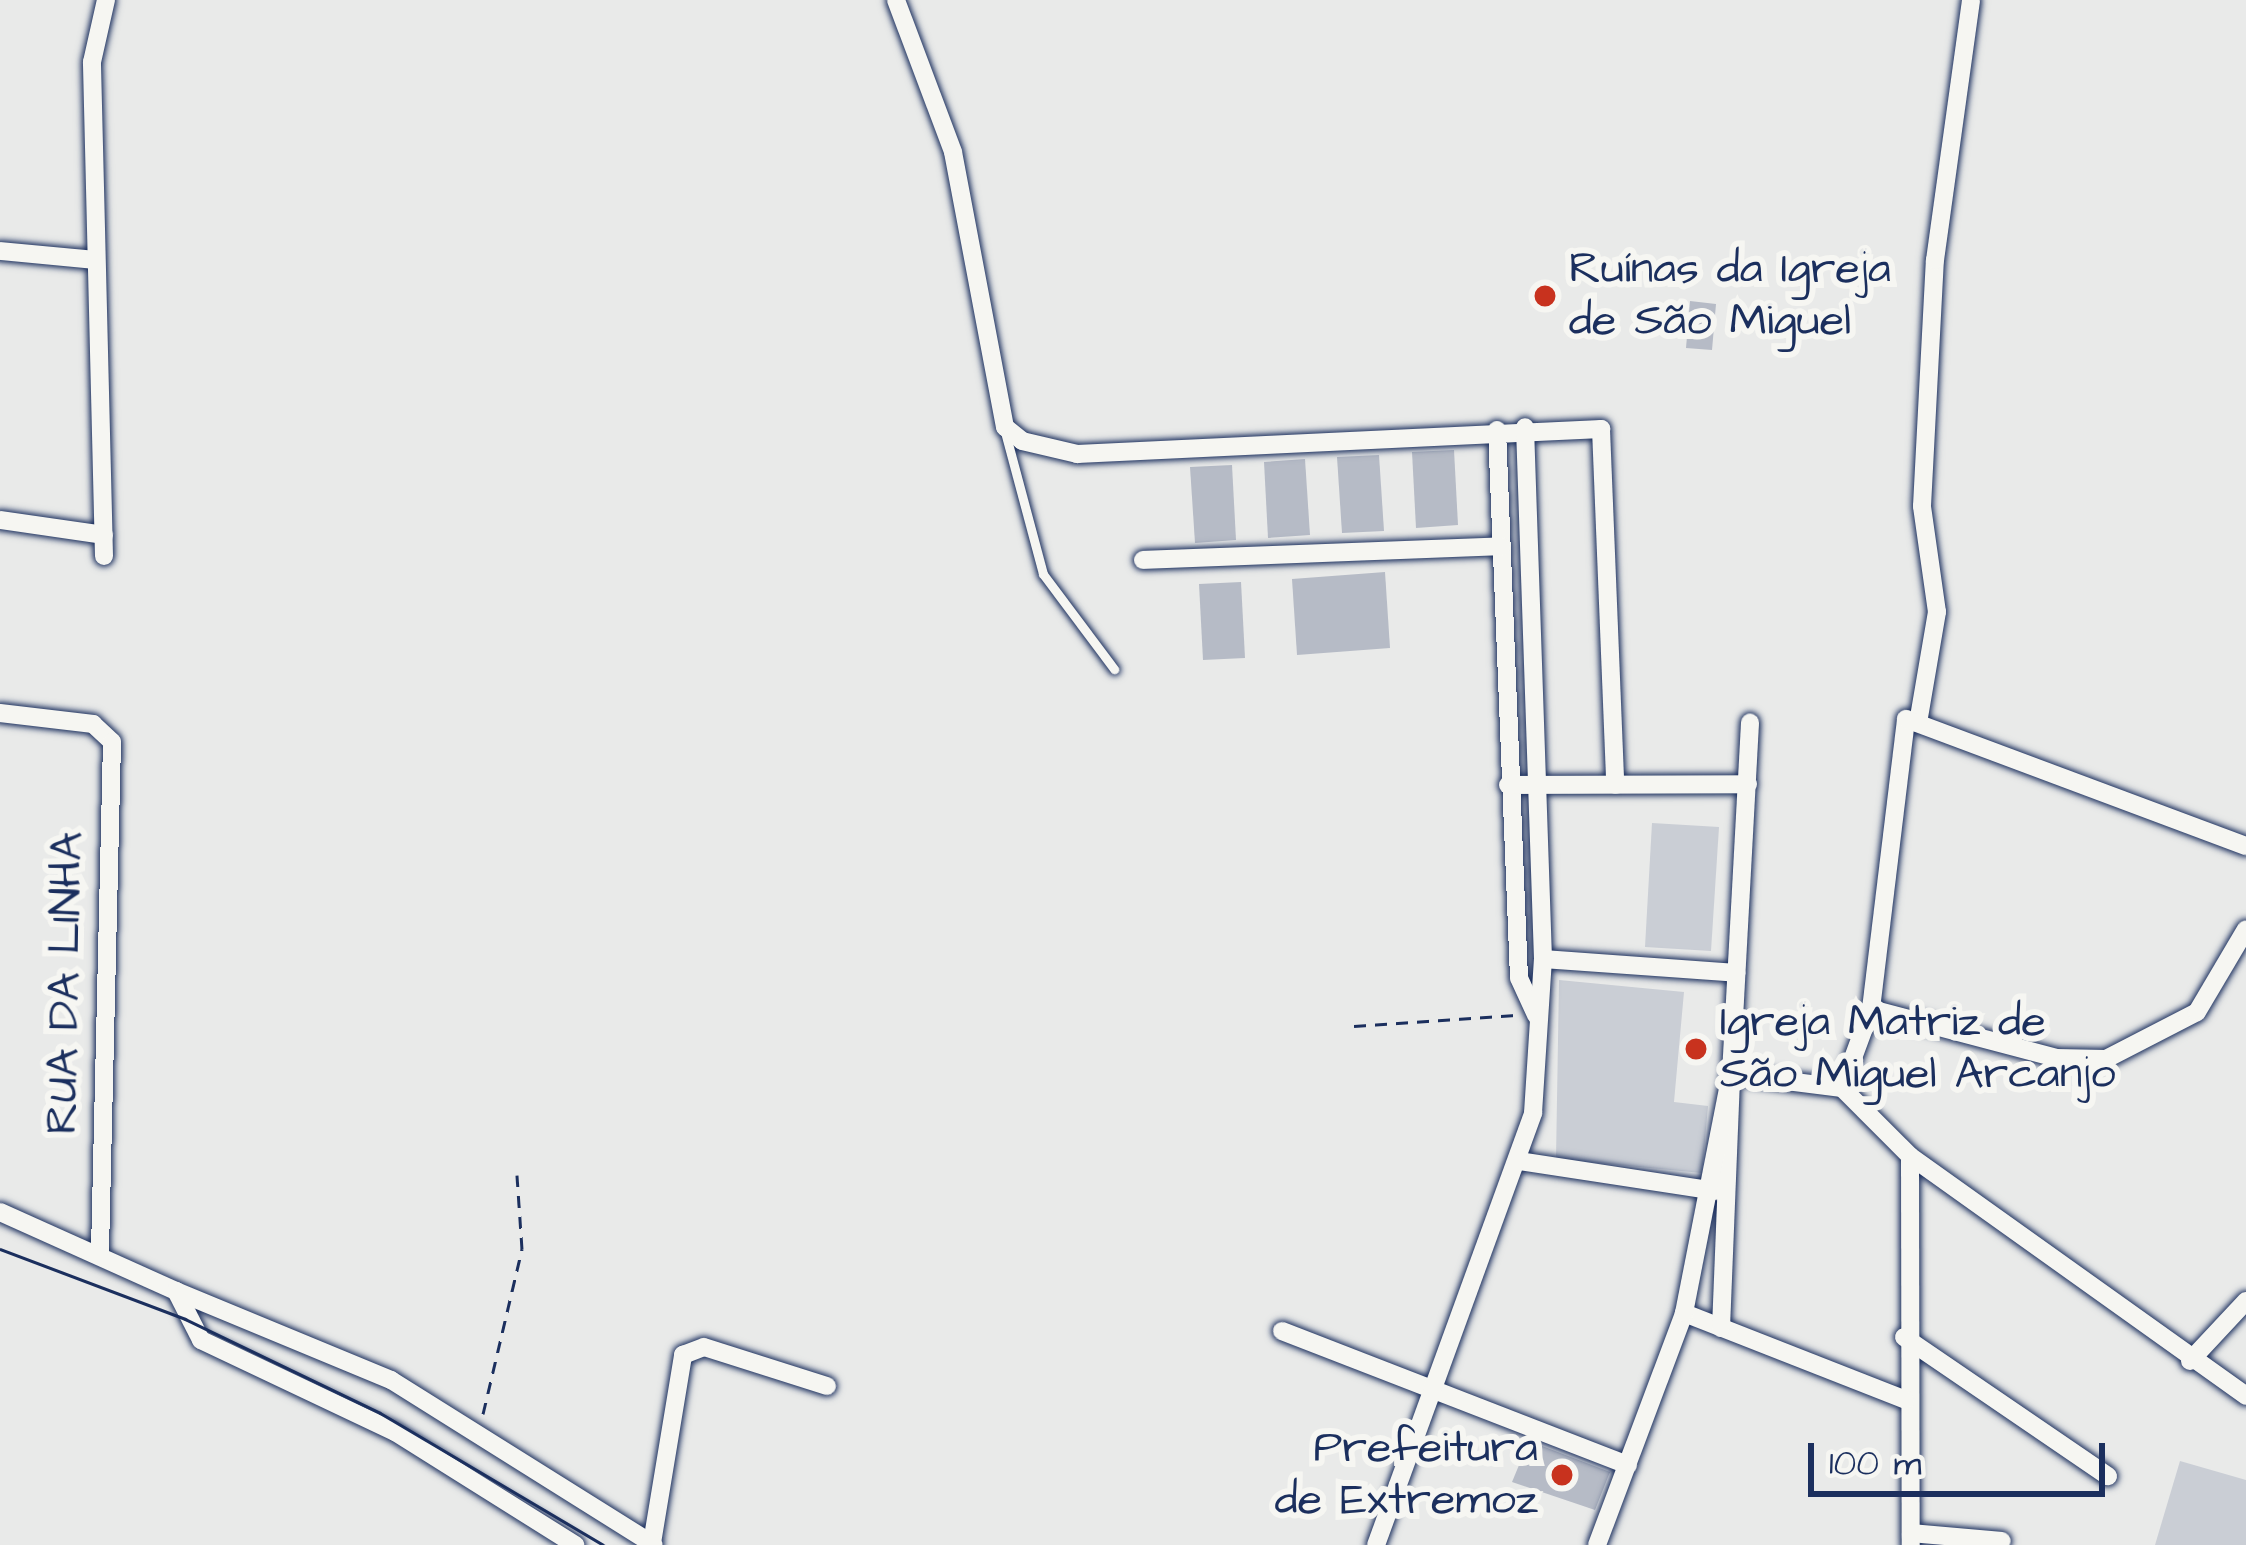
<!DOCTYPE html>
<html>
<head>
<meta charset="utf-8">
<style>
  body { margin:0 }
  #map { position:relative; width:2246px; height:1545px; overflow:hidden; background:#e9eae9; font-family:"Architects Daughter",sans-serif }
  div>[style] { position:absolute }
  [style*='--x'] { left:calc(var(--x)*1px); top:calc(var(--y)*1px); width:calc(var(--w)*1px); rotate:calc(var(--a)*1deg) }
  .green>* { inset:0; background:#caced5 }
  .building>* { inset:0; background:#b6bbc6 }
  .path>* { height:3px; margin-top:-1.5px; transform-origin:0; background:repeating-linear-gradient(90deg,#1b2f5e 0 12px,transparent 0 21px) }
  .roads { filter:drop-shadow(0 0 3px #1b2f5e) drop-shadow(0 0 3px #1b2f5e) }
  .service>* { height:9px; margin:-4.5px; padding:0 4.5px; transform-origin:4.5px; border-radius:4.5px; background:#f6f6f2 }
  .minor>* { height:18px; margin:-9px; padding:0 9px; transform-origin:9px; border-radius:9px; background:#f6f6f2 }
  .tram>* { height:3px; margin:-1.5px; padding:0 1.5px; transform-origin:1.5px; border-radius:1.5px; background:#1b2f5e }
  .dots>* { width:33px; height:33px; translate:-50% -50%; box-sizing:border-box; border:6px solid #f6f6f2; border-radius:50% }
  span { translate:-50% -50%; white-space:nowrap; text-align:center; line-height:1.15; -webkit-text-stroke:12px #f6f6f2; paint-order:stroke }
  .poi-label { font-size:45px; color:#1b2f5e }
  .left { translate:0 -50%; text-align:left }
  .right { translate:-100% -50%; text-align:right }
  .street-label { font-size:45px; color:#1b2f5e }
  .scale { position:absolute; left:1808px; top:1443px; width:297px; height:54px; box-sizing:border-box; border:6px solid #1b2f5e; border-top:0; padding-left:15px; font-size:36px; line-height:42px; white-space:nowrap; color:#1b2f5e; -webkit-text-stroke:9px #f6f6f2; paint-order:stroke }
</style>
</head>
<body>
<div id="map">
  <div class="green">
    <i style="clip-path:polygon(1652px 823px,1719px 827px,1711px 951px,1645px 947px)"></i>
    <i style="clip-path:polygon(1559px 980px,1684px 992px,1674px 1102px,1708px 1106px,1702px 1173px,1556px 1159px)"></i>
    <i style="clip-path:polygon(2180px 1461px,2246px 1480px,2246px 1545px,2155px 1545px)"></i>
  </div>
  <div class="building">
    <i style="clip-path:polygon(1690px 301px,1716px 304px,1712px 350px,1686px 348px)"></i>
    <i style="clip-path:polygon(1454px 450px,1458px 525px,1416px 528px,1412px 452px)"></i>
    <i style="clip-path:polygon(1379px 455px,1384px 531px,1342px 533px,1337px 457px)"></i>
    <i style="clip-path:polygon(1305px 459px,1310px 535px,1268px 538px,1264px 462px)"></i>
    <i style="clip-path:polygon(1232px 465px,1236px 540px,1195px 543px,1190px 467px)"></i>
    <i style="clip-path:polygon(1385px 572px,1390px 648px,1297px 655px,1292px 579px)"></i>
    <i style="clip-path:polygon(1241px 582px,1245px 658px,1203px 660px,1199px 584px)"></i>
    <i style="clip-path:polygon(1529px 1441px,1610px 1472px,1595px 1510px,1512px 1482px)"></i>
  </div>
  <div class="path">
    <i style="--x:1354;--y:1026;--w:162;--a:-3.9"></i>
    <i style="--x:483;--y:1414;--w:170;--a:-76.7"></i>
    <i style="--x:522;--y:1249;--w:74;--a:-93.9"></i>
  </div>
  <div class="roads">
    <div class="service">
      <i style="--x:1005;--y:432;--w:147;--a:75"></i>
      <i style="--x:1043;--y:574;--w:119;--a:53.2"></i>
    </div>
    <div class="minor">
      <i style="--x:896;--y:0;--w:162;--a:69.4"></i>
      <i style="--x:953;--y:152;--w:280;--a:79.3"></i>
      <i style="--x:1005;--y:427;--w:22;--a:39"></i>
      <i style="--x:1022;--y:441;--w:57;--a:13.3"></i>
      <i style="--x:1077;--y:454;--w:525;--a:-2.73"></i>
      <i style="--x:1601;--y:429;--w:356;--a:87.7"></i>
      <i style="--x:0;--y:251;--w:95;--a:5.4"></i>
      <i style="--x:1497;--y:430;--w:548;--a:87.7"></i>
      <i style="--x:1519;--y:978;--w:41;--a:65.3"></i>
      <i style="--x:0;--y:520;--w:105;--a:8.2"></i>
      <i style="--x:104;--y:556;--w:494;--a:-91.4"></i>
      <i style="--x:92;--y:62;--w:64;--a:-77.3"></i>
      <i style="--x:1143;--y:560;--w:359;--a:-2.2"></i>
      <i style="--x:0;--y:713;--w:94;--a:6.7"></i>
      <i style="--x:93;--y:724;--w:26;--a:43"></i>
      <i style="--x:112;--y:742;--w:511;--a:91.35"></i>
      <i style="--x:1918;--y:723;--w:113;--a:-80.3"></i>
      <i style="--x:1937;--y:612;--w:107;--a:-98.1"></i>
      <i style="--x:1922;--y:506;--w:246;--a:-87"></i>
      <i style="--x:1935;--y:260;--w:262;--a:-82.1"></i>
      <i style="--x:1508;--y:785;--w:240;--a:-0.2"></i>
      <i style="--x:1543;--y:959;--w:194;--a:4.1"></i>
      <i style="--x:1871;--y:1009;--w:191;--a:14.8"></i>
      <i style="--x:2056;--y:1058;--w:50;--a:1.1"></i>
      <i style="--x:2106;--y:1059;--w:102;--a:-27.3"></i>
      <i style="--x:2197;--y:1012;--w:96;--a:-59.4"></i>
      <i style="--x:1842;--y:1088;--w:84;--a:-69.8"></i>
      <i style="--x:1871;--y:1009;--w:292;--a:-83.1"></i>
      <i style="--x:1906;--y:719;--w:363;--a:20.5"></i>
      <i style="--x:1910;--y:1156;--w:389;--a:89.9"></i>
      <i style="--x:1519;--y:1161;--w:199;--a:8.7"></i>
      <i style="--x:0;--y:1212;--w:193;--a:24.2"></i>
      <i style="--x:176;--y:1291;--w:55;--a:63"></i>
      <i style="--x:201;--y:1340;--w:215;--a:25.4"></i>
      <i style="--x:395;--y:1432;--w:213;--a:32.1"></i>
      <i style="--x:176;--y:1291;--w:233;--a:22.5"></i>
      <i style="--x:391;--y:1380;--w:310;--a:32.1"></i>
      <i style="--x:1684;--y:1313;--w:238;--a:21.4"></i>
      <i style="--x:1721;--y:1328;--w:254;--a:-87.7"></i>
      <i style="--x:1731;--y:1074;--w:112;--a:7.2"></i>
      <i style="--x:1842;--y:1088;--w:96;--a:45"></i>
      <i style="--x:1910;--y:1156;--w:413;--a:35.5"></i>
      <i style="--x:1282;--y:1331;--w:371;--a:21.2"></i>
      <i style="--x:1904;--y:1337;--w:247;--a:34.3"></i>
      <i style="--x:2190;--y:1361;--w:82;--a:-47"></i>
      <i style="--x:1911;--y:1533;--w:91;--a:5"></i>
      <i style="--x:652;--y:1543;--w:191;--a:-80.6"></i>
      <i style="--x:683;--y:1355;--w:22;--a:-21"></i>
      <i style="--x:704;--y:1347;--w:129;--a:17.6"></i>
      <i style="--x:1376;--y:1545;--w:460;--a:-70"></i>
      <i style="--x:1533;--y:1113;--w:154;--a:-86.3"></i>
      <i style="--x:1543;--y:959;--w:532;--a:-91.94"></i>
      <i style="--x:1597;--y:1545;--w:248;--a:-69.4"></i>
      <i style="--x:1684;--y:1313;--w:244;--a:-78.9"></i>
      <i style="--x:1731;--y:1074;--w:352;--a:-86.9"></i>
    </div>
  </div>
  <div class="tram">
    <i style="--x:0;--y:1249;--w:198;--a:20.7"></i>
    <i style="--x:185;--y:1319;--w:216;--a:25.7"></i>
    <i style="--x:380;--y:1413;--w:259;--a:30.6"></i>
  </div>
  <div class="dots">
    <i style="left:1545px;top:296px;background:#c8321e"></i>
    <i style="left:1696px;top:1049px;background:#c8321e"></i>
    <i style="left:1562px;top:1475px;background:#c8321e"></i>
  </div>
  <div class="poi-label">
    <span class="left" style="left:1569px;top:296px">Ruínas da Igreja<br>de São Miguel</span>
    <span class="left" style="left:1720px;top:1049px">Igreja Matriz de<br>São Miguel Arcanjo</span>
    <span class="right" style="left:1538px;top:1475px">Prefeitura<br>de Extremoz</span>
  </div>
  <div class="street-label">
    <span style="left:66px;top:983px;rotate:-89deg">RUA DA LINHA</span>
  </div>
  <div class="scale">100 m</div>
</div>
</body>
</html>
